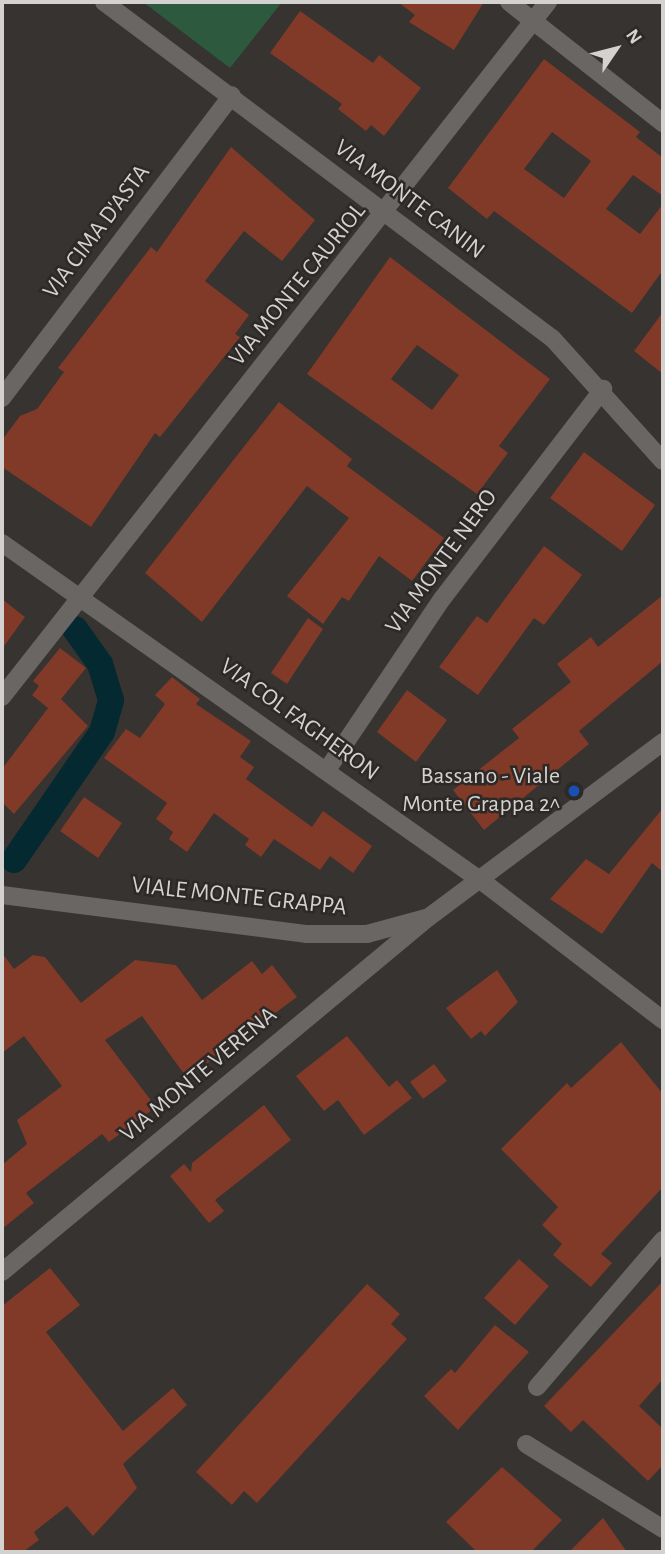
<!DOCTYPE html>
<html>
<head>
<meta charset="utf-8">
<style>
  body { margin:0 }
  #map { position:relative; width:665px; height:1554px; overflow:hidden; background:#363331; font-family:"Alegreya Sans",sans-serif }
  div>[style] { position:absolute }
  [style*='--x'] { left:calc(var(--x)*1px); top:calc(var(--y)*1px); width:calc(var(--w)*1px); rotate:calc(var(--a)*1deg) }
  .green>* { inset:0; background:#2d5a3e }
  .canal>* { height:26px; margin:-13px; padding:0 13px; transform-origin:13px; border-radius:13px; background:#052930 }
  .building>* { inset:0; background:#813928 }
  .minor>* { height:18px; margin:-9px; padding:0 9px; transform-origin:9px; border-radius:9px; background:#696664 }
  .tertiary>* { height:18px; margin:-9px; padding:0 9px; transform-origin:9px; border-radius:9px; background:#696664 }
  .dots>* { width:19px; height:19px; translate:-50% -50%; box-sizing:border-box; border:4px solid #2c2927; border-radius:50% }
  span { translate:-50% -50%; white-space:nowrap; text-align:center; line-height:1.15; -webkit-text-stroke:5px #2c2927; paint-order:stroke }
  .street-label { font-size:24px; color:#d4d2d1 }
  .poi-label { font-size:24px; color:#d4d2d1 }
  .right { translate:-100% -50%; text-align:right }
  .frame { position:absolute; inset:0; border:4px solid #d4d2d1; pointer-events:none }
  .north { position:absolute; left:581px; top:14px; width:70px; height:70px; -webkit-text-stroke:5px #2c2927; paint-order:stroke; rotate:55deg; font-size:19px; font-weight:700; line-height:28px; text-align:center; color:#d4d2d1 }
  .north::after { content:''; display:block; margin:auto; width:24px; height:32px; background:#d4d2d1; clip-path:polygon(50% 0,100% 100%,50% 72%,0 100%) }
</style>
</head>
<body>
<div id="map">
  <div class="green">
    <i style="clip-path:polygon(143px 2px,282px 2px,230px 68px)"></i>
  </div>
  <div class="canal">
    <i style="--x:14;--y:860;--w:155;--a:-55.5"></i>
    <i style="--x:102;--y:732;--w:33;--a:-74"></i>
    <i style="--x:111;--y:700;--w:38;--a:-107"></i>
    <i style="--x:100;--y:664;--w:43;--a:-125.5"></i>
  </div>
  <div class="building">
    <i style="clip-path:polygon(398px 2px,484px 2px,454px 50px,409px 22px,415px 15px)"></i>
    <i style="clip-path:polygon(300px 11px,373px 63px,379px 55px,421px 88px,384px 136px,371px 125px,366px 131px,338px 109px,342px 104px,270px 53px)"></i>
    <i style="clip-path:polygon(evenodd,544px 59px,640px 132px,636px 137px,663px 158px,663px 196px,633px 175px,606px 209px,640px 234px,663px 204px,663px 270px,632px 313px,494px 211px,487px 219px,448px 188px,544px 59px,552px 132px,591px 161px,564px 198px,524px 169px,552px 132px)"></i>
    <i style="clip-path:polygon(231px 147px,315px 220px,282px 261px,244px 231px,205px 281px,249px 315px,235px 334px,240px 337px,160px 437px,155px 433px,91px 527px,2px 467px,2px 440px,20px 416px,37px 409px,64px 372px,58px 368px,151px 247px,157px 252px)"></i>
    <i style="clip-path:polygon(evenodd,390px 257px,550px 379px,499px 446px,508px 453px,477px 494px,307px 374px,390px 257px,417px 345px,459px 375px,432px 410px,391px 379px,417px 345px)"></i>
    <i style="clip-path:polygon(663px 312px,663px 374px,634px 351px)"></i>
    <i style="clip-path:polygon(279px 402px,352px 459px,347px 466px,444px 538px,412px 581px,379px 556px,349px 601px,342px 597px,323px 624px,287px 596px,349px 518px,307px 486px,202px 622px,145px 573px)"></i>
    <i style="clip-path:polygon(584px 452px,655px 505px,622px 551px,550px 498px)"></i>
    <i style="clip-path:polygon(544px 546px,582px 575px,544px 625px,534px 618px,478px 695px,439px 667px,477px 616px,487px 623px)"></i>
    <i style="clip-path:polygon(663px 595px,663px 661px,579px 731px,589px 744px,484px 830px,453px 790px,519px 738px,512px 729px,571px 682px,557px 664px,591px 637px,598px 647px)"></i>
    <i style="clip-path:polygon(2px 599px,25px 617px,2px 649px)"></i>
    <i style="clip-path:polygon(308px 618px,323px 629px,287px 684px,271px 673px)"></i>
    <i style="clip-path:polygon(60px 648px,86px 668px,61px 699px,88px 726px,14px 814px,2px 802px,2px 769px,48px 708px,32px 695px,39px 686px,33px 681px)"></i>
    <i style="clip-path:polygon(172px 677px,200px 699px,196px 704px,251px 741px,240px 757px,254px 767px,246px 779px,312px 827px,323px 811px,372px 846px,353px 873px,330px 856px,320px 870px,274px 839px,261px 857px,245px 845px,249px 839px,214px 813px,187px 852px,169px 839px,173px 832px,156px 819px,167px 803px,104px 758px,126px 729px,140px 738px,165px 704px,155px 695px)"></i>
    <i style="clip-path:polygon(407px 690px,447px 720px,416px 762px,377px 732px)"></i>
    <i style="clip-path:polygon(84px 797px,122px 823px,98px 858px,60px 831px)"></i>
    <i style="clip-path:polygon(663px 808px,663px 872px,652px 863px,602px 934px,550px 899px,586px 859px,609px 874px)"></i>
    <i style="clip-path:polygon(2px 953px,14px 969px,33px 955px,45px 957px,81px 1003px,135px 960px,176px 965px,202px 1000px,252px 961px,262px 974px,272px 965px,297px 997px,187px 1078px,142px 1016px,105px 1040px,156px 1107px,109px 1142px,102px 1134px,26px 1193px,34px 1203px,2px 1229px,2px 1165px,27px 1144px,17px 1120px,62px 1086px,24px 1036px,2px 1053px)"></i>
    <i style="clip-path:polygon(497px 970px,518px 1002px,485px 1036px,481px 1031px,471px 1039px,446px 1008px)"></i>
    <i style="clip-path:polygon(347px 1036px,389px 1087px,397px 1080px,412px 1098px,364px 1135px,338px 1100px,324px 1111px,296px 1076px)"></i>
    <i style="clip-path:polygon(621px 1042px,663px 1094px,663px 1187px,601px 1254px,612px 1263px,591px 1287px,553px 1255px,562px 1244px,542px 1225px,558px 1207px,501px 1149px,567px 1083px,571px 1088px)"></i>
    <i style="clip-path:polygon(434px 1064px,447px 1081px,423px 1099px,410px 1082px)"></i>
    <i style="clip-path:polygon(264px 1105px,291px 1140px,215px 1200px,224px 1211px,209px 1223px,170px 1176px,184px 1164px,191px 1172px,192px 1163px)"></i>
    <i style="clip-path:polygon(519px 1259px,549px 1286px,515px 1325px,484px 1298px)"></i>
    <i style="clip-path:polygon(50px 1268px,80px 1305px,46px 1332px,123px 1431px,173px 1388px,187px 1405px,123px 1464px,137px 1488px,93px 1536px,67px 1506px,34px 1532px,39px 1540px,23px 1552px,2px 1552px,2px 1306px)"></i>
    <i style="clip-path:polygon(663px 1281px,663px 1379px,639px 1406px,663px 1429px,663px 1465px,648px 1481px,583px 1420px,571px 1432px,544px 1406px)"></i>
    <i style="clip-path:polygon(367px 1284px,400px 1314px,391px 1324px,407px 1339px,257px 1503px,244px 1491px,232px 1505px,196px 1472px)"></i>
    <i style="clip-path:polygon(495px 1325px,529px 1352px,458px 1430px,424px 1396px,451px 1369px,455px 1373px)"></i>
    <i style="clip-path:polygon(502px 1467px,562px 1520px,531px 1552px,477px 1552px,446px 1522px)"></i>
    <i style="clip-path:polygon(603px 1518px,627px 1552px,569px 1552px)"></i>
  </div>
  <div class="minor">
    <i style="--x:104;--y:2;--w:561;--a:36.89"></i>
    <i style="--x:553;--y:339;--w:164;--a:48"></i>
    <i style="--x:509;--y:2;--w:196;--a:38.2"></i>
    <i style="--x:2;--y:398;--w:380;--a:-52.8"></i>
    <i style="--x:2;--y:543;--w:588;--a:35.18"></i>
    <i style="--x:483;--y:882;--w:227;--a:37.5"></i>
    <i style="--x:2;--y:697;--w:884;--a:-51.85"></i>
    <i style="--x:327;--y:770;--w:206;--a:-56.1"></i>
    <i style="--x:442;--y:599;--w:265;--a:-52.5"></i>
    <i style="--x:2;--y:1272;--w:555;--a:-39.74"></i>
    <i style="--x:537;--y:1387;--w:194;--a:-49.4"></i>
    <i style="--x:526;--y:1444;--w:161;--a:31.8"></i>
  </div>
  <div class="tertiary">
    <i style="--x:2;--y:895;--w:306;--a:7.3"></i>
    <i style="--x:306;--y:934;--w:61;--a:0"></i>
    <i style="--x:367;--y:934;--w:64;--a:-15.3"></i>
    <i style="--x:429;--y:917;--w:292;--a:-36.8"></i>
  </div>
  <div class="dots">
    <i style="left:574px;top:791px;background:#1a4fb4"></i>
  </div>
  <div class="street-label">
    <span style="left:409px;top:200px;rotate:37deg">VIA MONTE CANIN</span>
    <span style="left:97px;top:232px;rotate:-53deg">VIA CIMA D'ASTA</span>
    <span style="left:298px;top:285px;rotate:-51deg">VIA MONTE CAURIOL</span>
    <span style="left:442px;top:562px;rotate:-54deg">VIA MONTE NERO</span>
    <span style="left:299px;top:720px;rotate:36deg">VIA COL FAGHERON</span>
    <span style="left:239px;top:897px;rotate:6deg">VIALE MONTE GRAPPA</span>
    <span style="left:199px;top:1075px;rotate:-40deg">VIA MONTE VERENA</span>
  </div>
  <div class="poi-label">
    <span class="right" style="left:560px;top:791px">Bassano - Viale<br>Monte Grappa 2^</span>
  </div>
  <div class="frame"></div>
  <div class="north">N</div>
</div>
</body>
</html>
